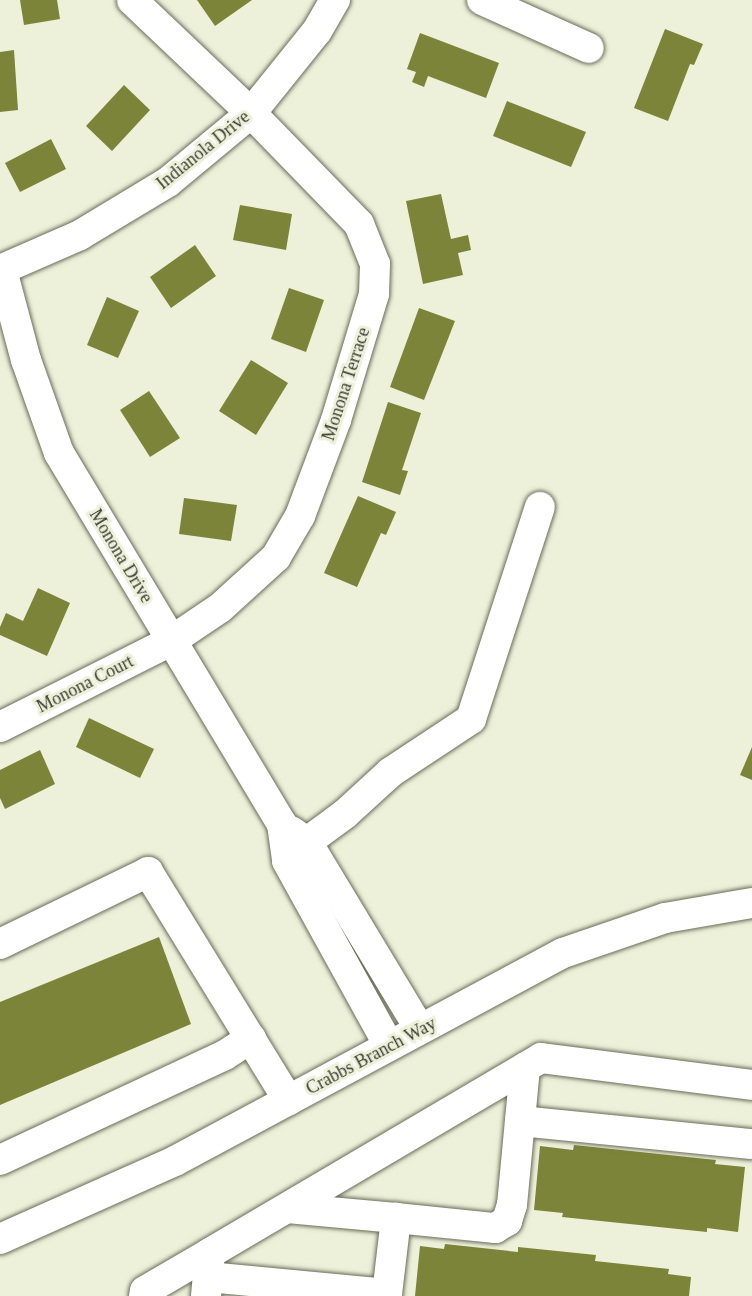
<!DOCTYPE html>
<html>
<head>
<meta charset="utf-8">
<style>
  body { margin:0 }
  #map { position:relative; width:752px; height:1296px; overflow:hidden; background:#edf1da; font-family:"Times New Roman",serif }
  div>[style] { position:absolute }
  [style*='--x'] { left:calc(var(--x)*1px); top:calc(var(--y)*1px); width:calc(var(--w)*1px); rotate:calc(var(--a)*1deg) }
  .building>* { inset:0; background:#7c8439 }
  .roads { filter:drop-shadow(0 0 2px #696c58) drop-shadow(0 0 2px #696c58) }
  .minor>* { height:30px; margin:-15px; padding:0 15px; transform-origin:15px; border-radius:15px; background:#fff }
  span { translate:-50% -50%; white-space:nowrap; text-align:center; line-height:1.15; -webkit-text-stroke:6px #edf1da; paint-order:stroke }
  .street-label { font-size:18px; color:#3a3b32 }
</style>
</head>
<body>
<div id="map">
  <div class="building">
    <i style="clip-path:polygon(20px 0,57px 0,60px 19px,24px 25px)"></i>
    <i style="clip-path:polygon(197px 0,252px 0,215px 26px)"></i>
    <i style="clip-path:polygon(665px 29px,703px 44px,694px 65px,690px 64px,668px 121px,634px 108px)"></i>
    <i style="clip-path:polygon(420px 33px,499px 63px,486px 98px,428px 76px,424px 87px,412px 82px,416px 72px,407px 69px)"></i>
    <i style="clip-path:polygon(14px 50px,18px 110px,0 112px,0 52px)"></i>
    <i style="clip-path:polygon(124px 85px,150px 110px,112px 151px,86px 126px)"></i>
    <i style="clip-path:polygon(507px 101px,586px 132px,571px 167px,493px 136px)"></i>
    <i style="clip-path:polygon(51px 139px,66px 169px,20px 192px,5px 163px)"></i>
    <i style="clip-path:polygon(441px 194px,451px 239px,468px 235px,471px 250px,458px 253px,463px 275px,423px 284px,406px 201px)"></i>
    <i style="clip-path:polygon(240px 205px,292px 214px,286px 250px,233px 240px)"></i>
    <i style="clip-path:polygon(195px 245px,216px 276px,171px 308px,150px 277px)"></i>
    <i style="clip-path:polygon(289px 288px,324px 300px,306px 352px,271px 339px)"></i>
    <i style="clip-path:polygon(107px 297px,139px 311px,118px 358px,87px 345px)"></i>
    <i style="clip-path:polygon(419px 308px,455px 321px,424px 400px,390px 387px)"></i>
    <i style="clip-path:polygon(251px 360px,288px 383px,256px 435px,219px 411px)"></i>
    <i style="clip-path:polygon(149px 391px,180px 438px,150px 457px,120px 410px)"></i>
    <i style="clip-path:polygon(388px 402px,421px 413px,402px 470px,408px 471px,400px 495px,362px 482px)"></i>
    <i style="clip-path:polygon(358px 496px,396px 512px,386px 535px,381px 533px,357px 587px,324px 573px)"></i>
    <i style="clip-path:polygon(184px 498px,237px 505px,231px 541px,179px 534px)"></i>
    <i style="clip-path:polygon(38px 588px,70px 603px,47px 656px,0 635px,0 627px,6px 613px,23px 621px)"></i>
    <i style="clip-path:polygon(89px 718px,154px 749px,140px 778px,76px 747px)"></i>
    <i style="clip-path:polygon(752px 747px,752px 780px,740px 775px)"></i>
    <i style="clip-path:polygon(40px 750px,55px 784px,5px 809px,0 798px,0 770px)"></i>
    <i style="clip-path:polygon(159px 937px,191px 1024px,0 1105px,0 1002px)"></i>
    <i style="clip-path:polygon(574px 1145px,716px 1160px,715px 1164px,745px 1167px,738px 1232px,707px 1228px,707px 1232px,562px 1217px,563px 1213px,534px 1210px,540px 1146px,573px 1150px)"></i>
    <i style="clip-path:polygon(445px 1244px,518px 1252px,518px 1247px,596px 1255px,595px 1261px,669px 1269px,668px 1274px,691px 1277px,689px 1296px,415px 1296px,420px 1246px,444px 1249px)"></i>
  </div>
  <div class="roads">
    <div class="minor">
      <i style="--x:482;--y:0;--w:117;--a:24.2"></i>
      <i style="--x:0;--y:270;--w:87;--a:-23.6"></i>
      <i style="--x:80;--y:235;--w:103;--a:-31.1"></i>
      <i style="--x:168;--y:182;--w:108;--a:-39.7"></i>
      <i style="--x:251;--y:113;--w:105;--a:-51.2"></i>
      <i style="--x:317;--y:31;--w:36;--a:-60"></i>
      <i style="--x:2;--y:270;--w:93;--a:75.1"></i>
      <i style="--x:26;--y:360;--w:99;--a:70.5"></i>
      <i style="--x:59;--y:453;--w:433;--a:59"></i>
      <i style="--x:282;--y:824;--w:37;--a:82"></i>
      <i style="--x:287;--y:861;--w:211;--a:61.1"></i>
      <i style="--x:0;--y:727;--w:191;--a:-26.7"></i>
      <i style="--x:171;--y:641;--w:59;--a:-34"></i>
      <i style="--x:220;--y:608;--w:76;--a:-42.3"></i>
      <i style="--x:276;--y:557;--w:48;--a:-59.7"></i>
      <i style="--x:300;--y:516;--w:103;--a:-69.4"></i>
      <i style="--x:336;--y:420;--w:132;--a:-73.2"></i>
      <i style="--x:374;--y:294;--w:30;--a:-88"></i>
      <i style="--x:375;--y:264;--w:43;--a:-111.8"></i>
      <i style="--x:359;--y:224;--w:155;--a:-134.2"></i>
      <i style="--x:251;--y:113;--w:164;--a:-136.5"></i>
      <i style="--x:291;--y:831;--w:19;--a:35"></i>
      <i style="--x:307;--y:842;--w:218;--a:58.9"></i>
      <i style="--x:307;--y:842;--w:47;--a:-36.4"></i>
      <i style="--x:345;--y:814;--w:62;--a:-42.4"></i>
      <i style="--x:391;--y:772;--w:96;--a:-33.5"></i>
      <i style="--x:471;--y:719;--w:223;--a:-72"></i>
      <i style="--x:0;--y:944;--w:165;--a:-25.9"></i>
      <i style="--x:148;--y:872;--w:268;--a:58.4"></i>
      <i style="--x:520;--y:1121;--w:233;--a:5.7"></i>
      <i style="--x:0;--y:1160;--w:248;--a:-25"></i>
      <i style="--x:225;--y:1055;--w:31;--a:-33"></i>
      <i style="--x:396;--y:1218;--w:100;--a:5.8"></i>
      <i style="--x:495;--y:1228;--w:14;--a:-30"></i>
      <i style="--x:507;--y:1221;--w:17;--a:-73"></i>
      <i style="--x:512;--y:1205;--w:138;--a:-84.6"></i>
      <i style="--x:0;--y:1239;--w:192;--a:-24"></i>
      <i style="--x:175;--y:1161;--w:440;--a:-28.2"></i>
      <i style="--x:563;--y:953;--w:108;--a:-18.9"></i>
      <i style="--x:665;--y:918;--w:88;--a:-9.8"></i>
      <i style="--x:208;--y:1277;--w:180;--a:5.4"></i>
      <i style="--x:387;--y:1294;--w:77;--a:-83.2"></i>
      <i style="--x:396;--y:1218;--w:109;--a:-174.8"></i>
      <i style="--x:144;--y:1296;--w:5;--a:-79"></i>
      <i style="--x:145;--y:1291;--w:75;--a:-30.3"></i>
      <i style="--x:206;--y:1296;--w:43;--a:-84.7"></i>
      <i style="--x:210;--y:1253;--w:384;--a:-30.5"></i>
      <i style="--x:541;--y:1058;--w:213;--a:7.3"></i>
    </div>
  </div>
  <div class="street-label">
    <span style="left:203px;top:150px;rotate:-39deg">Indianola Drive</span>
    <span style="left:346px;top:384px;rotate:-72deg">Monona Terrace</span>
    <span style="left:121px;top:556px;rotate:59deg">Monona Drive</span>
    <span style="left:85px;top:684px;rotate:-27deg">Monona Court</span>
    <span style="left:371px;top:1056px;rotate:-28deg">Crabbs Branch Way</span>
  </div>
</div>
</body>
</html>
